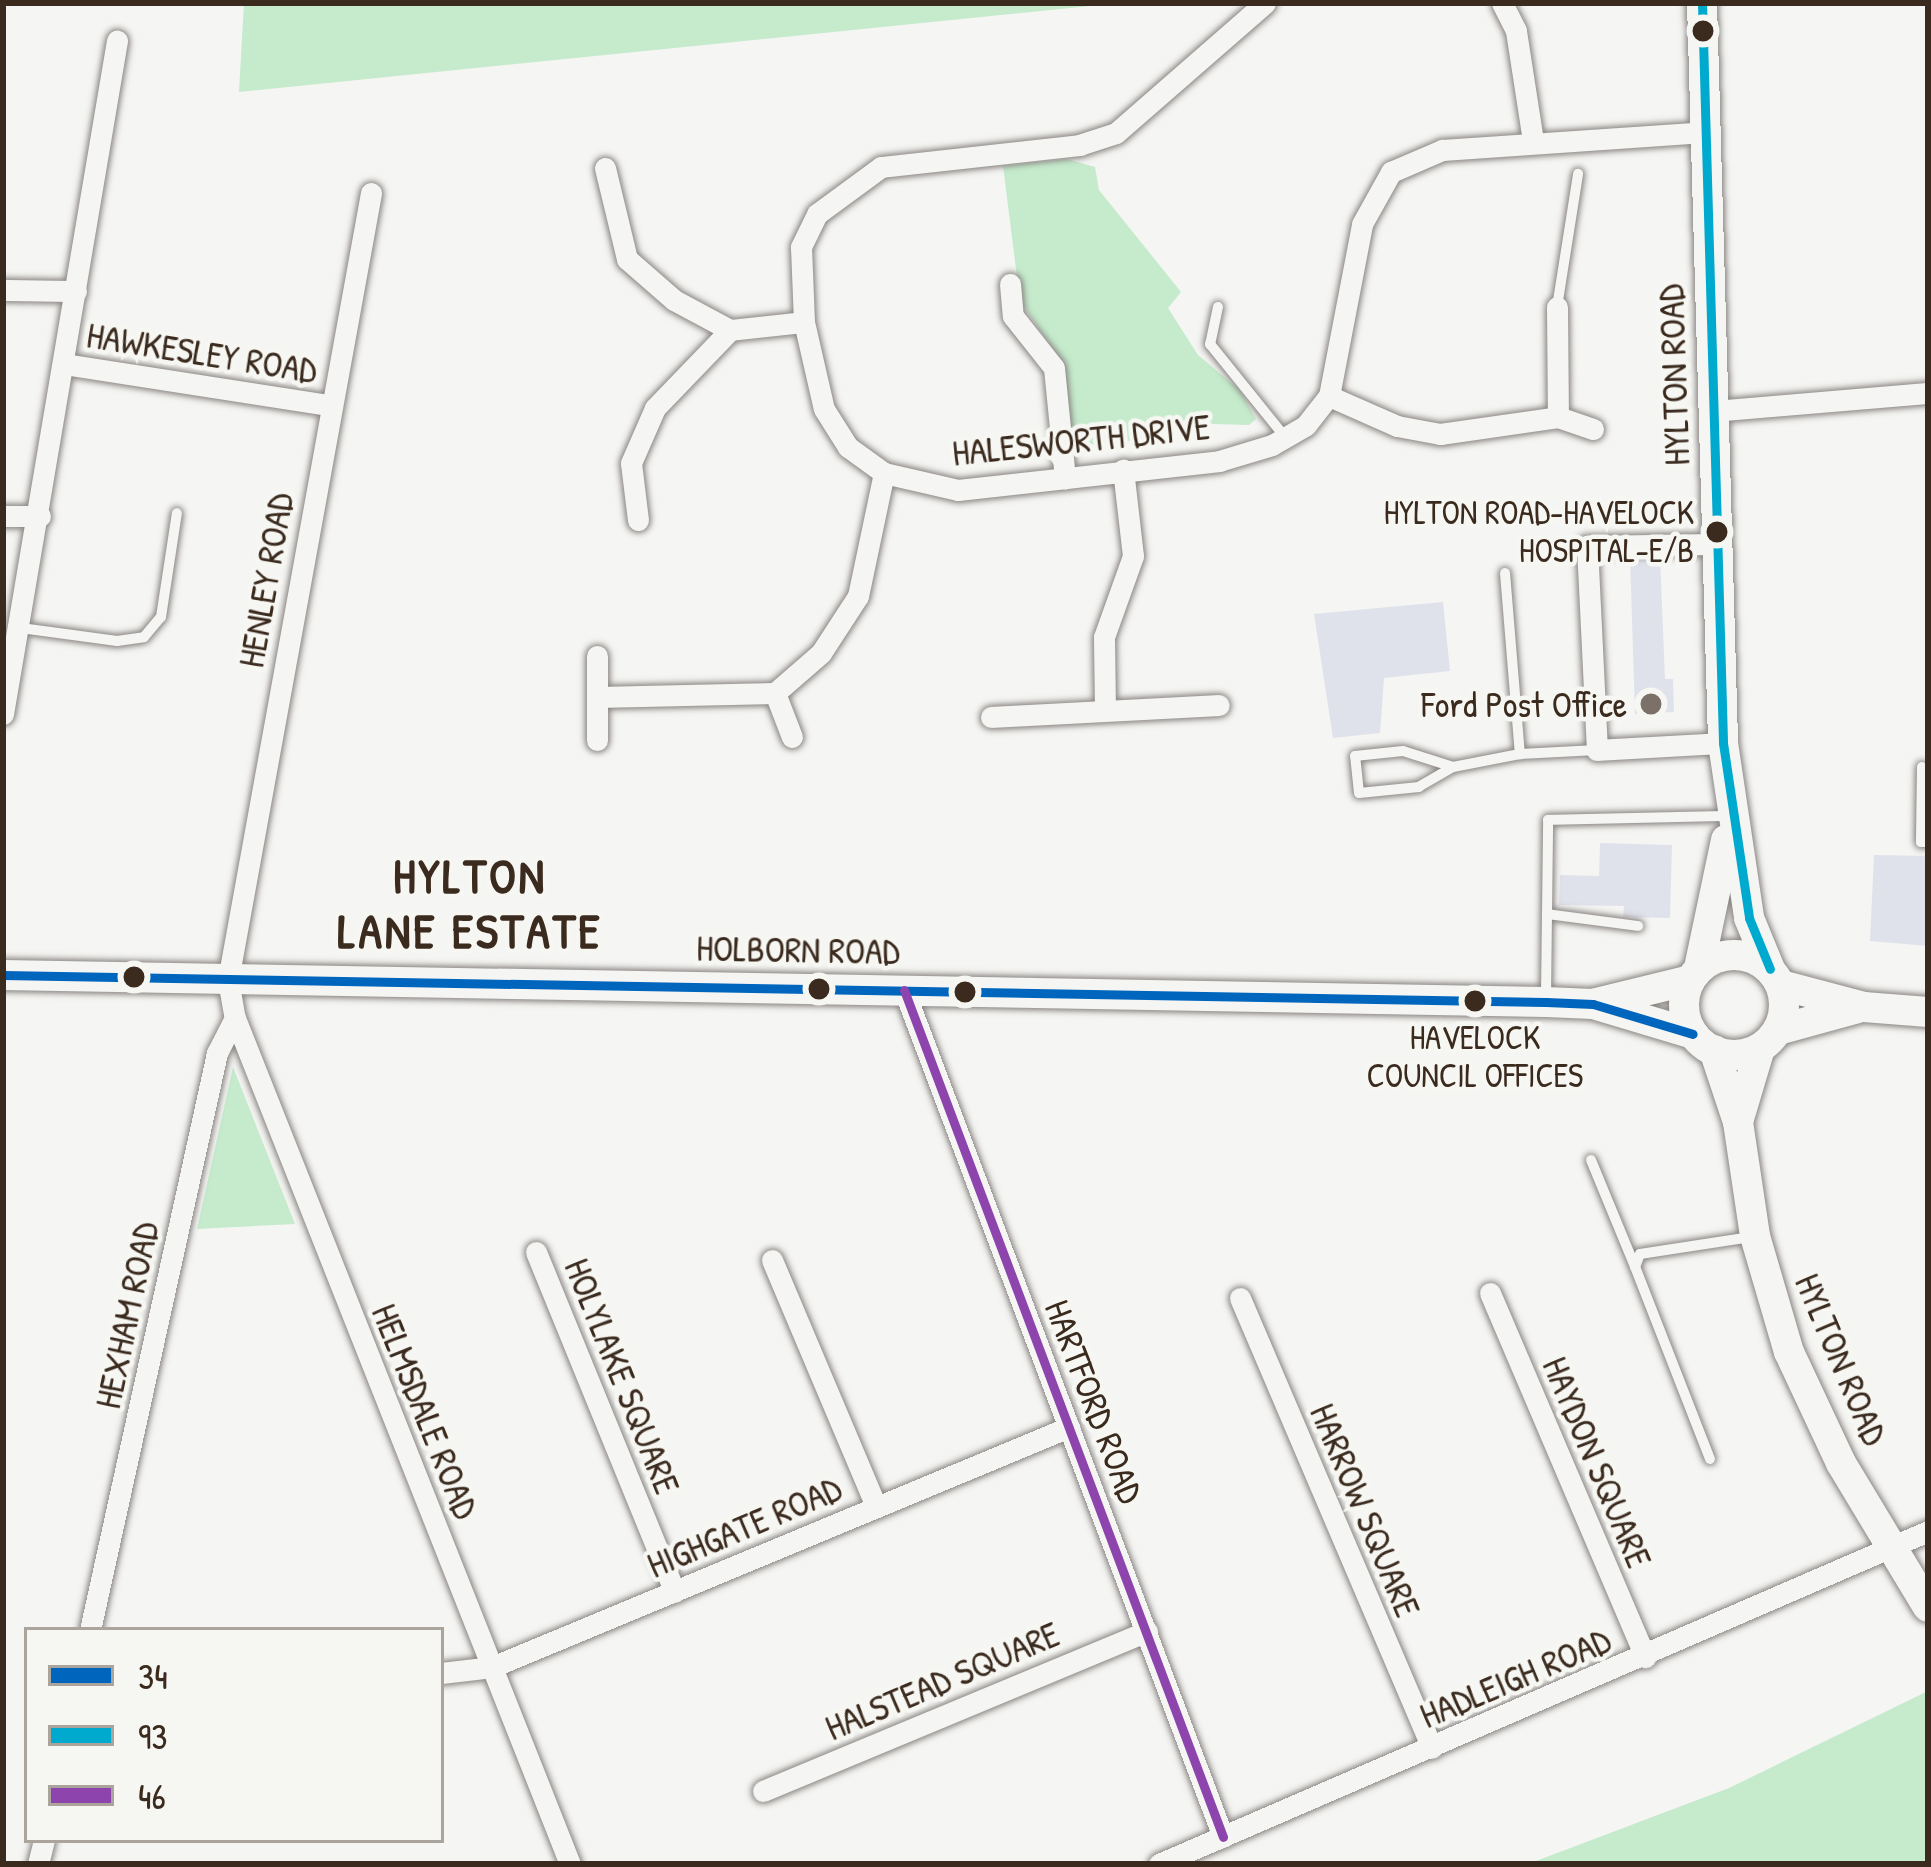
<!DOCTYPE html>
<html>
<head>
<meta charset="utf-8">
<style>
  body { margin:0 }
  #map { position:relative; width:1931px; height:1867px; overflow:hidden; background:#f5f5f3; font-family:"Patrick Hand",sans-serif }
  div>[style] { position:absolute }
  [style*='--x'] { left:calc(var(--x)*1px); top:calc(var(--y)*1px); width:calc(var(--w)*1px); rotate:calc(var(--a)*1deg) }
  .green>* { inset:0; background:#c5ebcc }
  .building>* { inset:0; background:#e0e2eb }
  .roads { filter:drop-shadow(0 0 3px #8a8683) drop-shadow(0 0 3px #8a8683) }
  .lane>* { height:10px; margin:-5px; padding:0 5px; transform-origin:5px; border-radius:5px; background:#f5f5f3 }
  .street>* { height:21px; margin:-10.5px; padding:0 10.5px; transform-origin:10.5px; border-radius:10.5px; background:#f5f5f3 }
  .secondary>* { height:30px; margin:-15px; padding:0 15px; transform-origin:15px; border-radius:15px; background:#f5f5f3 }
  .secondary>.ring { margin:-15px; padding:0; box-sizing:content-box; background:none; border:30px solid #f5f5f3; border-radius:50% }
  .bus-1>* { height:9px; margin:-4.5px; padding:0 4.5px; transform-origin:4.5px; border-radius:4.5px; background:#0065bd }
  .bus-2>* { height:9px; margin:-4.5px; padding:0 4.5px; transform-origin:4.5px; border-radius:4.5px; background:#00a9ce }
  .bus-3>* { height:9px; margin:-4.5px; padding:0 4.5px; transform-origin:4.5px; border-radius:4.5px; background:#8e44ad }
  .dots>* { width:33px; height:33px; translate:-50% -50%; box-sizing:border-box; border:6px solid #f6f6f2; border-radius:50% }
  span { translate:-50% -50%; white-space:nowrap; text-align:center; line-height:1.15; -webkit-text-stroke:9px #f6f6f2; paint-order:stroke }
  .bus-label { font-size:33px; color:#3b2a1e }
  .right { translate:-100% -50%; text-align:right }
  .street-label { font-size:36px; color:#3b2a1e }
  .poi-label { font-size:36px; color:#3b2a1e }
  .district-label { font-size:48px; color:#3b2a1e; font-weight:700; letter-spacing:3px }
  .frame { position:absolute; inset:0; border:6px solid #3b2a1e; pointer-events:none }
  .legend { position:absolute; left:24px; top:1627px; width:420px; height:216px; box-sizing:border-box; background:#f6f6f2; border:3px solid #aba49d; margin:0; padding:15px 21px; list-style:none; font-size:36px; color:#3b2a1e }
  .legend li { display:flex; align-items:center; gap:24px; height:60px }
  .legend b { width:60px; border:3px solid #aba49d }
</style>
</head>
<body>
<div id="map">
  <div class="green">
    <i style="clip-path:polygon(244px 3px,1120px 3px,239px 92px)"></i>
    <i style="clip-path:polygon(1067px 159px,1095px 167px,1099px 190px,1181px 292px,1168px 308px,1198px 355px,1240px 390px,1256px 419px,1249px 425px,1179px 423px,1157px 438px,1086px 445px,1082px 430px,1068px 433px,1064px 365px,1020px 301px,1003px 166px)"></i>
    <i style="clip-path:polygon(233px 1067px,295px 1224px,197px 1229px)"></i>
    <i style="clip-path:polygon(1928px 1691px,1928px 1864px,1528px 1864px,1729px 1788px)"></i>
  </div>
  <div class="building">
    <i style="clip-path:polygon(1660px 557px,1665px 679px,1673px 679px,1674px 712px,1635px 714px,1630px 558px)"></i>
    <i style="clip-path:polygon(1443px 602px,1450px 671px,1384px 678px,1380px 733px,1333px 738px,1314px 614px)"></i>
    <i style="clip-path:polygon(1600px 843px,1672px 845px,1670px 918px,1623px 917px,1624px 906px,1559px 905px,1560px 875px,1599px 876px)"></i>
    <i style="clip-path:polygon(1874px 855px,1928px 856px,1928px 946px,1870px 941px)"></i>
  </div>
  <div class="roads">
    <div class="lane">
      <i style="--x:1218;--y:307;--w:38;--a:102"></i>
      <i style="--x:1210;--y:344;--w:119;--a:51.1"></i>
      <i style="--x:1557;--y:307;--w:135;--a:-81"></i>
      <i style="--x:1505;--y:573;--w:182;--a:85.3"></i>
      <i style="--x:1520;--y:754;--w:77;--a:-3"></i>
      <i style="--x:21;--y:628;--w:97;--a:7.7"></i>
      <i style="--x:117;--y:641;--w:27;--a:-8"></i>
      <i style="--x:144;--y:637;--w:26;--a:-50"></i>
      <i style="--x:161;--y:617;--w:105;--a:-81.3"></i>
      <i style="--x:1453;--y:767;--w:39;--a:150"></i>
      <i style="--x:1419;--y:787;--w:60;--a:174.3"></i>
      <i style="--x:1359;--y:793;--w:37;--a:-96"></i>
      <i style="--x:1355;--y:756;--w:48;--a:-5.9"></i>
      <i style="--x:1403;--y:751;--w:52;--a:17.7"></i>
      <i style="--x:1453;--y:767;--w:68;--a:-11"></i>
      <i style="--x:1922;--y:767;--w:75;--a:90.8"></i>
      <i style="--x:1921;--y:842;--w:7;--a:0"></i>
      <i style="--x:1547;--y:914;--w:92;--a:7.5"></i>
      <i style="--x:1546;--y:996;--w:176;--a:-89.3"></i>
      <i style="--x:1548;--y:820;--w:181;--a:-1.3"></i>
      <i style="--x:1591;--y:1160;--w:116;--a:67.6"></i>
      <i style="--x:1710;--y:1459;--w:206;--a:-111.3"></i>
      <i style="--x:1635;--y:1267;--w:14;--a:-69"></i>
      <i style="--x:1640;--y:1254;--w:112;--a:-8.7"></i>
    </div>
    <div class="street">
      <i style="--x:1265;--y:3;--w:198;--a:138.9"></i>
      <i style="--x:1116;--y:133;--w:38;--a:162"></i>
      <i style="--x:1080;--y:145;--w:200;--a:173.7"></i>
      <i style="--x:881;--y:167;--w:79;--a:143.7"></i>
      <i style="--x:817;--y:214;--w:37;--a:116"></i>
      <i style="--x:801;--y:247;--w:75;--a:87.7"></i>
      <i style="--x:804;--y:322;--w:89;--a:77.1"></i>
      <i style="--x:824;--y:409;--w:45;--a:57.7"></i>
      <i style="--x:848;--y:447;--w:44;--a:35.8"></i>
      <i style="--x:884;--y:473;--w:76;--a:12.9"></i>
      <i style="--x:958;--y:490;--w:263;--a:-6.3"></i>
      <i style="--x:1219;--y:461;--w:55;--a:-16.8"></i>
      <i style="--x:1272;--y:445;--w:39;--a:-30"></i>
      <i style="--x:1306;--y:425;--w:37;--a:-52"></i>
      <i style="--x:1329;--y:396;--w:175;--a:-79.1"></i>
      <i style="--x:1362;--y:224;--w:60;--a:-60.9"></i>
      <i style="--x:1391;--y:172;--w:56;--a:-23.3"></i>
      <i style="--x:1442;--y:150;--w:263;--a:-3.9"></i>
      <i style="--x:1502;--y:3;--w:31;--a:63"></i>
      <i style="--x:1516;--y:31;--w:111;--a:81.2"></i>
      <i style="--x:605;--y:168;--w:94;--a:76.4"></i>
      <i style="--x:627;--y:259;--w:62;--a:41.1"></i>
      <i style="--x:674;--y:300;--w:64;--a:28.2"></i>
      <i style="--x:730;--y:330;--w:74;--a:-6.2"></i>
      <i style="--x:371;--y:193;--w:800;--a:100.3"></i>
      <i style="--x:228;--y:980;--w:39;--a:80"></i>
      <i style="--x:235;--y:1018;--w:910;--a:68.4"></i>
      <i style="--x:1010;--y:284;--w:32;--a:85"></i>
      <i style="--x:1013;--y:316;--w:66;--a:51.7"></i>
      <i style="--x:1054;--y:368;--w:111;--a:84.3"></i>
      <i style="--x:3;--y:290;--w:73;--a:0.8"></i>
      <i style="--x:1557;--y:307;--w:110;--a:89.5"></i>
      <i style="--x:64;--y:364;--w:269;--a:8.8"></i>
      <i style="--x:1329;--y:396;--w:74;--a:23.8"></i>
      <i style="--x:1397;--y:426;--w:44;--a:10.5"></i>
      <i style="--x:1440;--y:434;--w:119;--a:-8.2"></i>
      <i style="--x:1558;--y:417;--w:37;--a:19"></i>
      <i style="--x:1713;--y:411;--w:216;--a:-4.8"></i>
      <i style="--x:3;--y:516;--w:37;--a:0"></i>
      <i style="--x:638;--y:520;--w:57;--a:-97"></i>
      <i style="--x:631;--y:463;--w:60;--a:-66.4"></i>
      <i style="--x:655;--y:408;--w:108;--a:-46.1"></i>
      <i style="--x:1716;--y:544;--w:129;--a:179.1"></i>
      <i style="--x:1587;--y:546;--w:204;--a:87.2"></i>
      <i style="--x:1597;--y:750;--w:126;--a:-3.2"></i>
      <i style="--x:775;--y:693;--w:47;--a:68.9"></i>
      <i style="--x:597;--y:697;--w:178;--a:-1.3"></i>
      <i style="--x:775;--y:693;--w:61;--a:-41"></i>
      <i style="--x:821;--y:653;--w:68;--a:-57"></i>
      <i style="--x:858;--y:596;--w:126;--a:-78.1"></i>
      <i style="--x:1105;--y:710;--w:73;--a:-90.8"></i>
      <i style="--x:1104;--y:637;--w:86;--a:-70.3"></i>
      <i style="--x:1133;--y:556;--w:87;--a:-96.6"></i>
      <i style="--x:3;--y:714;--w:683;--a:-80.39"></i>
      <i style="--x:991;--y:717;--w:228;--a:-3"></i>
      <i style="--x:597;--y:740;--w:84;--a:-90"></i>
      <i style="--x:904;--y:990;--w:905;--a:69.36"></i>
      <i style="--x:536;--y:1252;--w:367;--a:67.8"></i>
      <i style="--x:772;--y:1260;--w:267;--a:67.1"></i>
      <i style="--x:1490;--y:1293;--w:396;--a:66.9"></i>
      <i style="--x:1240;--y:1298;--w:489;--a:66.9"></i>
      <i style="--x:90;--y:1630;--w:591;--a:-77.59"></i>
      <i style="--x:217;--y:1053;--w:39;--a:-63"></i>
      <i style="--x:441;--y:1673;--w:51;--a:-6.7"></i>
      <i style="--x:492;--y:1667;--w:625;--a:-22.58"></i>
      <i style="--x:763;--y:1791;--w:416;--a:-22.6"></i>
      <i style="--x:38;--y:1864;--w:25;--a:-76"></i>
      <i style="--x:1159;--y:1864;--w:838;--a:-23.41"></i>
    </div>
    <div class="secondary">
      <i style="--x:1702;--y:3;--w:740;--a:88.37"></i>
      <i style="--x:1723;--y:743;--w:177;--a:81.5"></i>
      <i style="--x:1749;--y:918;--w:55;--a:67.6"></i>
      <i class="ring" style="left:1684px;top:955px;width:70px;height:70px"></i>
      <i style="--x:1699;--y:968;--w:131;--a:-78.1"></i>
      <i style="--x:3;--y:975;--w:1543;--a:1"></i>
      <i style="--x:1546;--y:1002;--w:47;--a:2.4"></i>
      <i style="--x:1593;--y:1004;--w:104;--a:16.7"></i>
      <i style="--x:1781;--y:985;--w:86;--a:14.8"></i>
      <i style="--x:1864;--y:1007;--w:64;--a:4.5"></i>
      <i style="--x:1596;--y:1003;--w:97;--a:-13.7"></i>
      <i style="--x:1778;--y:1030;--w:83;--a:-15.4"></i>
      <i style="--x:1714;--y:1050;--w:76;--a:71.6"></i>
      <i style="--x:1738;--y:1122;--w:115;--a:81.5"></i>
      <i style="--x:1755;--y:1236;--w:121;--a:73.7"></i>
      <i style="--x:1789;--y:1352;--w:123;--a:64.9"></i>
      <i style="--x:1841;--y:1463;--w:168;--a:58.9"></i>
      <i style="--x:1738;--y:1122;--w:77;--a:-73.4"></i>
    </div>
  </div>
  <div class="bus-1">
    <i style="--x:3;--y:975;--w:1543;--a:1"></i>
    <i style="--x:1546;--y:1002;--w:47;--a:2.4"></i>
    <i style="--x:1593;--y:1004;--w:104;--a:16.7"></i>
  </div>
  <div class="bus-2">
    <i style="--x:1702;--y:3;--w:740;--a:88.37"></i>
    <i style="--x:1723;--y:743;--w:177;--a:81.5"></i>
    <i style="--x:1749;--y:918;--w:55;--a:67.6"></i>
  </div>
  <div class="bus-3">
    <i style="--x:904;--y:990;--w:905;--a:69.36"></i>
  </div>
  <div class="dots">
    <i style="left:1703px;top:31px;background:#3b2a1e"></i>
    <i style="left:1717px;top:532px;background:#3b2a1e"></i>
    <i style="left:1651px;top:704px;background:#7c7169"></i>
    <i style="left:134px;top:977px;background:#3b2a1e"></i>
    <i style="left:819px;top:989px;background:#3b2a1e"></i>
    <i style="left:965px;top:992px;background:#3b2a1e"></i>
    <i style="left:1475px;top:1001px;background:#3b2a1e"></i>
  </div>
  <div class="bus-label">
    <span class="right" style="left:1694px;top:532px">HYLTON ROAD-HAVELOCK<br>HOSPITAL-E/B</span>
    <span style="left:1475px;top:1057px">HAVELOCK<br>COUNCIL OFFICES</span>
  </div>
  <div class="street-label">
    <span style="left:202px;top:352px;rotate:9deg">HAWKESLEY ROAD</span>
    <span style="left:1673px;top:375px;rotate:-92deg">HYLTON ROAD</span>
    <span style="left:1081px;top:439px;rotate:-6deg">HALESWORTH DRIVE</span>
    <span style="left:265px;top:580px;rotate:-80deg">HENLEY ROAD</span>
    <span style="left:798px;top:949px;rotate:1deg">HOLBORN ROAD</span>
    <span style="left:126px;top:1315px;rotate:-78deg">HEXHAM ROAD</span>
    <span style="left:1842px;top:1359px;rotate:67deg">HYLTON ROAD</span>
    <span style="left:623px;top:1376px;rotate:68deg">HOLYLAKE SQUARE</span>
    <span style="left:1095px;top:1401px;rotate:69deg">HARTFORD ROAD</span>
    <span style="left:426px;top:1411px;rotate:68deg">HELMSDALE ROAD</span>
    <span style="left:1598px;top:1462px;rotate:67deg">HAYDON SQUARE</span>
    <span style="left:1366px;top:1510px;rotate:67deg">HARROW SQUARE</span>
    <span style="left:744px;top:1526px;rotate:-23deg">HIGHGATE ROAD</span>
    <span style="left:1515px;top:1677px;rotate:-23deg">HADLEIGH ROAD</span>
    <span style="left:942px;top:1680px;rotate:-23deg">HALSTEAD SQUARE</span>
  </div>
  <div class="poi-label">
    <span class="right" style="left:1627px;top:704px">Ford Post Office</span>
  </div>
  <div class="district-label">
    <span style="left:470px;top:903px">HYLTON<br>LANE ESTATE</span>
  </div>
  <div class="frame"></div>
  <ul class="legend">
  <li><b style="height:15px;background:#0065bd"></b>34</li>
  <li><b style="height:15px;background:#00a9ce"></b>93</li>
  <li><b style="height:15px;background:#8e44ad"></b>46</li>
  </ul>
</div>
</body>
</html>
